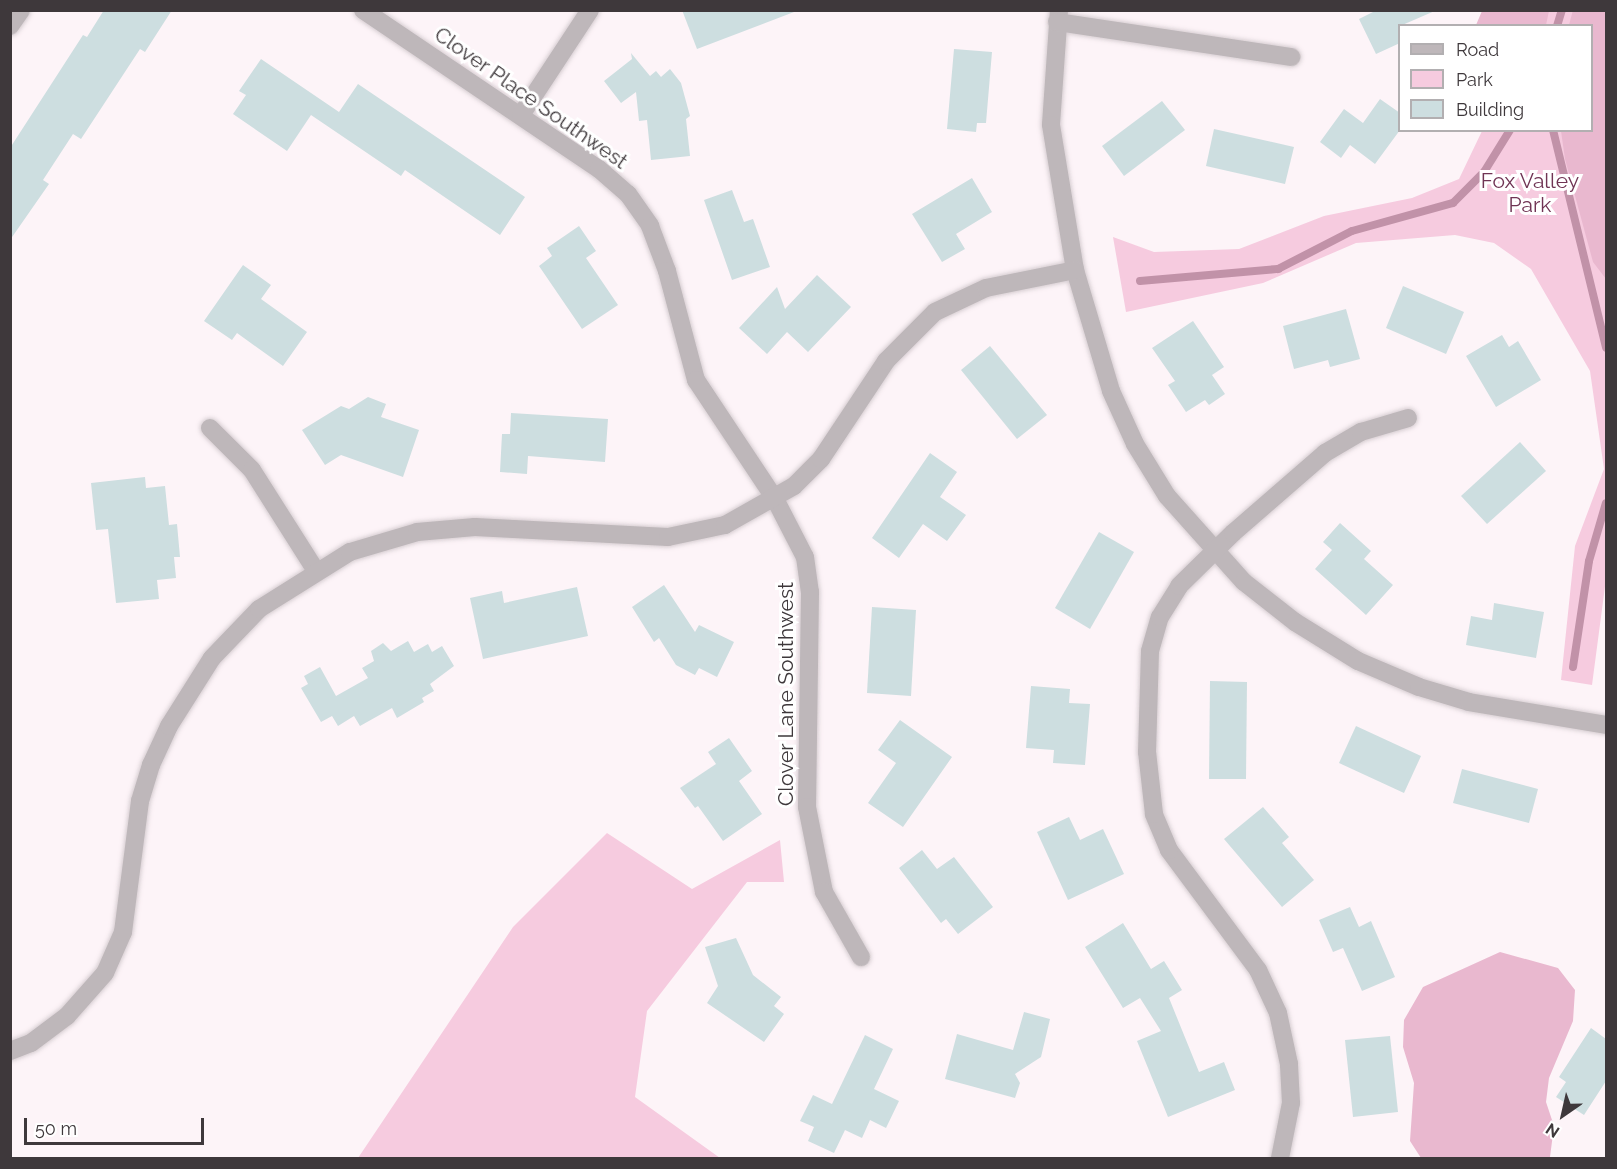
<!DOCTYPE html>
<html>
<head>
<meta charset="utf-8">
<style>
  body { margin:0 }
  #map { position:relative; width:1617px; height:1169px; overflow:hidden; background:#fdf4f8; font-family:Raleway,sans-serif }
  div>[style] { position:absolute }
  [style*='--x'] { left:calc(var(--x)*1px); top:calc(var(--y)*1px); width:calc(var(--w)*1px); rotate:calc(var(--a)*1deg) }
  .green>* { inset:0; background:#f6cbdf }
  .forest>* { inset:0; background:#e9b8cf }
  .stream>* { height:8px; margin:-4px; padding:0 4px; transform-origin:4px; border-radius:4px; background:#c192a8 }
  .building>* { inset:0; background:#cddee0 }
  .roads { filter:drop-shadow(0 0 2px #d7ced2) drop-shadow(0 0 2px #d7ced2) }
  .street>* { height:18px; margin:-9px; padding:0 9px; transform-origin:9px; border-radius:9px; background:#beb7ba }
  span { translate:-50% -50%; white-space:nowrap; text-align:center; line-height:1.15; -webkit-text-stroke:6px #fff; paint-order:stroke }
  .street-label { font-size:21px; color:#3e383b }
  .park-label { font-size:21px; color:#703454 }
  .frame { position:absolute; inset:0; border:12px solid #3e383b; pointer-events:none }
  .legend { position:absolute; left:1398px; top:24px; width:195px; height:108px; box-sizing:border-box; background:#fff; border:2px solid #b2afb1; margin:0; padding:8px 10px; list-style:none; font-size:18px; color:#3e383b }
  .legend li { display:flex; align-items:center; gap:12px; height:30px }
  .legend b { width:30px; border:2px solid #b2afb1 }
  .north { position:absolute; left:1533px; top:1085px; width:60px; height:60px; -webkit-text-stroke:4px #fff; paint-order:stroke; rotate:214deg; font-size:16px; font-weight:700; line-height:24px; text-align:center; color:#3e383b }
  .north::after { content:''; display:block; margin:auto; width:21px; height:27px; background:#3e383b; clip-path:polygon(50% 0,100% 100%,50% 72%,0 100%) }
  .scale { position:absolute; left:24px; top:1118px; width:180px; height:27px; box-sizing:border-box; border:3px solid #3e383b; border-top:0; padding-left:8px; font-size:18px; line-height:21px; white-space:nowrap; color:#3e383b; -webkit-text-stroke:4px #fff; paint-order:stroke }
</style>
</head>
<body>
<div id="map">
  <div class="green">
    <i style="clip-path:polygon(1522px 11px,1606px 11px,1606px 579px,1592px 685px,1561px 680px,1575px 546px,1604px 469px,1590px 371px,1531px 269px,1494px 243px,1455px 235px,1356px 243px,1263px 283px,1126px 312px,1113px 237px,1154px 252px,1239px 249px,1324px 216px,1412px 198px,1459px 179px,1482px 131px,1592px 130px,1592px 26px,1521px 25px)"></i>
    <i style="clip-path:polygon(607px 833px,692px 889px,780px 840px,784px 882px,747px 882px,647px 1011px,635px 1097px,720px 1158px,358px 1158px,513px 927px)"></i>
  </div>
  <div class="forest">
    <i style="clip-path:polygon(1573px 10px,1606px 11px,1606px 279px,1593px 262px,1565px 159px,1561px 131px,1592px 130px,1592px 26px,1569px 25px)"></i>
    <i style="clip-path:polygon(1482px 11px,1482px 10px,1549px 11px,1546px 25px,1476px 25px)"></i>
    <i style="clip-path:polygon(1500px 952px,1558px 968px,1575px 990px,1573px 1021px,1549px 1078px,1546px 1102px,1554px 1126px,1550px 1157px,1421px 1158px,1410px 1141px,1414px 1083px,1403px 1047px,1404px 1020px,1423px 987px)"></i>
  </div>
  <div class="stream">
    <i style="--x:1557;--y:26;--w:17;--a:-73"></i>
    <i style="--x:1553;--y:130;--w:224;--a:76.3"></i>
    <i style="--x:1140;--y:281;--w:139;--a:-5"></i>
    <i style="--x:1278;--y:269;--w:83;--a:-27.2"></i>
    <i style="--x:1352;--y:231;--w:105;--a:-15.5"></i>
    <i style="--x:1453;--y:203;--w:44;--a:-45"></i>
    <i style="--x:1484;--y:172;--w:49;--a:-58.2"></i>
    <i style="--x:1573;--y:667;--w:107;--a:-81.4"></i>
    <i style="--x:1589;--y:561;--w:60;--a:-73.7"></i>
  </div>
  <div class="building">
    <i style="clip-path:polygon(104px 10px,172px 10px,145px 52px,140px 49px,81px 139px,73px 134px,43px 180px,49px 184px,10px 240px,10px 148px,83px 35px,87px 37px)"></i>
    <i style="clip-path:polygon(682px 10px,793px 10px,794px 12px,697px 49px)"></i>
    <i style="clip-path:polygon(1377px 10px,1437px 10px,1400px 26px,1400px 43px,1376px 54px,1359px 19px)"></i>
    <i style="clip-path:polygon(954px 49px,992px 52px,986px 123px,977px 123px,976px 132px,947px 129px)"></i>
    <i style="clip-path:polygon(631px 53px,650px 76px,656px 71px,661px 77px,670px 69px,681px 83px,690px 116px,686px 119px,690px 156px,651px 160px,647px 120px,639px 121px,636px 92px,621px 103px,604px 81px,632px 59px)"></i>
    <i style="clip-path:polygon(261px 59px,339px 112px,358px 84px,525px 197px,500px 235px,405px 170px,401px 176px,311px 115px,287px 151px,233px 114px,246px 95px,239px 91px)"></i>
    <i style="clip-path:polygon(1380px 99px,1400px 113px,1400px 130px,1375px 164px,1350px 145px,1341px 158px,1320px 142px,1344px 109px,1363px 123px)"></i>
    <i style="clip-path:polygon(1162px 101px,1185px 130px,1124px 176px,1102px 146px)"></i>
    <i style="clip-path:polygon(1214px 129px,1294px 147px,1285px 184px,1206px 166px)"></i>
    <i style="clip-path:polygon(972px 178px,992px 212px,956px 234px,965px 249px,942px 262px,912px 214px)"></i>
    <i style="clip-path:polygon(732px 190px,744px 222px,753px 219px,770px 267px,732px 280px,704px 200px)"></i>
    <i style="clip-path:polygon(579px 226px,596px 251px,586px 258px,618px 305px,582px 329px,539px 266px,552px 256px,547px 248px)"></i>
    <i style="clip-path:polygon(243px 265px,271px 285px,261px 299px,307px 332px,283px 366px,237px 333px,232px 340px,204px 321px)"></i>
    <i style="clip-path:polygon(817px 275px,851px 307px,808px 352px,787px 332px,767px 354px,739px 328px,777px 287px,785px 309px)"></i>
    <i style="clip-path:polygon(1403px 286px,1464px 312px,1446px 354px,1386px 328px)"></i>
    <i style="clip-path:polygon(1346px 309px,1360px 359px,1330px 367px,1328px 360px,1294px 369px,1283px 326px)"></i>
    <i style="clip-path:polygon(1193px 321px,1224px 367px,1212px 375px,1225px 394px,1209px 405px,1205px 400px,1186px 412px,1168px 385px,1175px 381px,1152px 348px)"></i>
    <i style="clip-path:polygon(1502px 335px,1509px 347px,1518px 341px,1541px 380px,1496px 407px,1466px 356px)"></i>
    <i style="clip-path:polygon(990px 346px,1047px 415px,1017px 439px,961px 370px)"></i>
    <i style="clip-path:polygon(368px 397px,386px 404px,381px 417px,419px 430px,403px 477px,341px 455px,325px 465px,302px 430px,341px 406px,349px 409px)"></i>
    <i style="clip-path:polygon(511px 413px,608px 419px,605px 462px,528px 456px,527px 474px,500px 472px,502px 434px,510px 434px)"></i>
    <i style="clip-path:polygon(1520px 442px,1546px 471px,1487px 524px,1461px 496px)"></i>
    <i style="clip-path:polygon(930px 453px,957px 472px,940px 497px,966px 515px,947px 541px,923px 524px,899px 558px,872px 538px)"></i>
    <i style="clip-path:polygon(145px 477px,146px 488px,165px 486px,169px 525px,177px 524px,180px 557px,174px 557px,176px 578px,157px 580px,159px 599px,116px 603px,108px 529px,96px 530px,91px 483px)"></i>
    <i style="clip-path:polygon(1340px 523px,1371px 551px,1364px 559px,1393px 585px,1366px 615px,1315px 569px,1332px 550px,1323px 542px)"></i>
    <i style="clip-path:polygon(1099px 532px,1134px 552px,1090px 629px,1055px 608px)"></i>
    <i style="clip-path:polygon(664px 585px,695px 632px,699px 625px,734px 642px,717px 677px,699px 668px,695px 675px,676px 665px,659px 638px,654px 642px,632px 607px)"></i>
    <i style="clip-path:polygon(577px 587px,588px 636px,483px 659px,470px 598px,502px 591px,504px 603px)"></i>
    <i style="clip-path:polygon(1494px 603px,1544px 612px,1536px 658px,1466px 645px,1471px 616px,1492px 620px)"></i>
    <i style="clip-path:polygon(872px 607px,916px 610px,911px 696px,867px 693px)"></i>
    <i style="clip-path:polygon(408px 641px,414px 652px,428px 644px,432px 652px,442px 646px,454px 666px,430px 684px,434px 691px,422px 698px,424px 702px,397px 718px,392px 708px,360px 726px,354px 716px,338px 726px,332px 716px,321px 722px,301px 688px,308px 684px,304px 676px,320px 667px,336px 696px,368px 678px,362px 668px,374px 661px,371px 651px,383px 643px,391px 651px)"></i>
    <i style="clip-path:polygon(1210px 681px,1247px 682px,1246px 779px,1209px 779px)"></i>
    <i style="clip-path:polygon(1031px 686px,1070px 689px,1069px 703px,1090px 704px,1085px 765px,1053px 763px,1054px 750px,1026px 748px)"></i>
    <i style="clip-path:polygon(900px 720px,952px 757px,903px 827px,868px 803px,896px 763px,878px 750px)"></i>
    <i style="clip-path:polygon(1356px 726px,1421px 756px,1404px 793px,1339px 763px)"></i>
    <i style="clip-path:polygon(729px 738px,752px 771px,739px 781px,762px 814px,723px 841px,698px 806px,695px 808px,680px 788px,716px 764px,708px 752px)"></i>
    <i style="clip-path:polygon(1462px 769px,1538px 789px,1529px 823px,1453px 803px)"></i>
    <i style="clip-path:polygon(1263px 807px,1289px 837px,1282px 843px,1314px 880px,1282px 907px,1224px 839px)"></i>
    <i style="clip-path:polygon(1069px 817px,1080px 840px,1103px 829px,1124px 874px,1068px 900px,1037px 832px)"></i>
    <i style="clip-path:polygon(922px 850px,937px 869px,954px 857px,993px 907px,958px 934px,946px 919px,941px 923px,899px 868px)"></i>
    <i style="clip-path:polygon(1350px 907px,1359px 927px,1371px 921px,1395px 977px,1362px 991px,1343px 948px,1333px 952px,1319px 920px)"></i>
    <i style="clip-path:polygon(1123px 923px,1151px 969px,1164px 961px,1182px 990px,1169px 998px,1199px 1072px,1224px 1062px,1235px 1090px,1168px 1117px,1137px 1041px,1161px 1031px,1140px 998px,1123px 1008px,1085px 947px)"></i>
    <i style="clip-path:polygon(736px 938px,753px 975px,781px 997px,774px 1006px,784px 1014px,764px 1042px,707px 1003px,718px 986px,705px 947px)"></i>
    <i style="clip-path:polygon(1024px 1012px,1050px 1019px,1041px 1057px,1015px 1074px,1020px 1083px,1015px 1098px,945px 1079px,957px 1034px,1013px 1050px)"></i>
    <i style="clip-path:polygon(1591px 1028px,1606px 1039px,1606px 1081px,1584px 1115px,1556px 1097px,1566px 1082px,1559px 1077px)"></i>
    <i style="clip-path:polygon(865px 1035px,893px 1049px,874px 1089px,899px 1101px,886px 1128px,870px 1120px,862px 1138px,845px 1130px,834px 1153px,808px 1141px,814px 1127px,800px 1121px,813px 1095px,832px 1104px)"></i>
    <i style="clip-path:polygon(1390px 1036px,1398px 1112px,1353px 1117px,1345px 1040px)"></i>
  </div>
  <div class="roads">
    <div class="street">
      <i style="--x:363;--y:10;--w:285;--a:34"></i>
      <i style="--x:599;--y:169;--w:38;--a:41"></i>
      <i style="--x:628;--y:194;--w:39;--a:55"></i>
      <i style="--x:650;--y:226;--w:48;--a:69.3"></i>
      <i style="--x:667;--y:271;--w:113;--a:75.1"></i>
      <i style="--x:696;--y:380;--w:143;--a:56.4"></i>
      <i style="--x:775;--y:499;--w:65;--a:62.7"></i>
      <i style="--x:805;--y:557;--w:35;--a:82"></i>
      <i style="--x:810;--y:592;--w:215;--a:90.8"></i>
      <i style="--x:807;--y:807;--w:87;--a:78.7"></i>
      <i style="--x:824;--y:892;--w:75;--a:60.4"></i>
      <i style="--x:1059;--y:10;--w:115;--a:94"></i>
      <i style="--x:1051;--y:125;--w:147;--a:80.6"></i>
      <i style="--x:1075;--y:270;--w:126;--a:73.4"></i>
      <i style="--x:1111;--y:391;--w:58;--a:65.6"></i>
      <i style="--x:1135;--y:444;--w:61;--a:58.4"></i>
      <i style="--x:1167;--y:496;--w:115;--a:48.2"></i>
      <i style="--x:1244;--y:582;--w:65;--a:38.1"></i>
      <i style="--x:1295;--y:622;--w:74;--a:31.8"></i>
      <i style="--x:1358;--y:661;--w:66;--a:23.1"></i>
      <i style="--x:1419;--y:687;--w:52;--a:16.7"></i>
      <i style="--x:1469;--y:702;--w:139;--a:9.5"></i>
      <i style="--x:1057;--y:22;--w:237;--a:8.5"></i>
      <i style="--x:10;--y:26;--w:19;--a:-55"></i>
      <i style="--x:521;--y:115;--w:126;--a:-56.7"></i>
      <i style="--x:210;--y:428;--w:59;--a:45"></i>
      <i style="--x:252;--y:470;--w:120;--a:57.6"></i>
      <i style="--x:10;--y:1051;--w:22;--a:-21"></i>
      <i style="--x:31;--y:1043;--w:45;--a:-36.9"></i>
      <i style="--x:67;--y:1016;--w:57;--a:-48.5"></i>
      <i style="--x:105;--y:973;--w:45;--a:-66.3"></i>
      <i style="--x:123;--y:932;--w:132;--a:-82.6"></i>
      <i style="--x:140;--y:801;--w:38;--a:-73"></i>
      <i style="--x:151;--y:765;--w:43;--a:-65.2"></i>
      <i style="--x:169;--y:726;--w:80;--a:-57.7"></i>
      <i style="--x:212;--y:658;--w:68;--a:-46.2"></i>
      <i style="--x:259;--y:609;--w:107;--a:-32.1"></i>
      <i style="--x:350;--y:552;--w:70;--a:-16.6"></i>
      <i style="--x:417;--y:532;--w:58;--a:-4.9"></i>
      <i style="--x:475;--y:527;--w:193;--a:3"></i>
      <i style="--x:668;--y:537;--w:58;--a:-11.9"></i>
      <i style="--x:725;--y:525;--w:79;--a:-29.5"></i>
      <i style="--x:794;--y:486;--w:38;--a:-45"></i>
      <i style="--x:821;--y:459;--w:118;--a:-56.4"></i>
      <i style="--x:886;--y:361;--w:69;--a:-45"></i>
      <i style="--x:935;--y:312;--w:56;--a:-25.2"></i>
      <i style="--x:986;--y:288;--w:91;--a:-11.4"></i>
      <i style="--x:1280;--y:1158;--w:56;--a:-78.7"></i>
      <i style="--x:1291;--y:1103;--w:39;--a:-93"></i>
      <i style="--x:1289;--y:1064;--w:52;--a:-102.2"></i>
      <i style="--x:1278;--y:1013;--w:47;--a:-114.9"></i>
      <i style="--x:1258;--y:970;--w:149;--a:-126.6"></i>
      <i style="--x:1169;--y:850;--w:39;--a:-113"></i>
      <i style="--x:1154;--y:814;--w:62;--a:-96.4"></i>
      <i style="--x:1147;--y:752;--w:101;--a:-88.3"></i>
      <i style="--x:1150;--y:651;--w:35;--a:-74"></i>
      <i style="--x:1160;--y:617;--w:36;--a:-58"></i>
      <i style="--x:1179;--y:586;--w:76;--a:-44.5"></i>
      <i style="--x:1233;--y:533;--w:122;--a:-41"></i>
      <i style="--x:1325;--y:453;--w:42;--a:-30.3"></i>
      <i style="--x:1361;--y:432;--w:49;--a:-16.6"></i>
    </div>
  </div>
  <div class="street-label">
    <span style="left:531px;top:98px;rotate:35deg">Clover Place Southwest</span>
    <span style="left:786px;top:694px;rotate:-90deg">Clover Lane Southwest</span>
  </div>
  <div class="park-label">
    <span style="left:1530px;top:193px">Fox Valley<br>Park</span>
  </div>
  <div class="frame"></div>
  <ul class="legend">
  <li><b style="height:8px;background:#beb7ba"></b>Road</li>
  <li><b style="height:16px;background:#f6cbdf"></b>Park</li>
  <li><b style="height:16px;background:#cddee0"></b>Building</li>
  </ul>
  <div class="north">N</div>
  <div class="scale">50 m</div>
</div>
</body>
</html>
